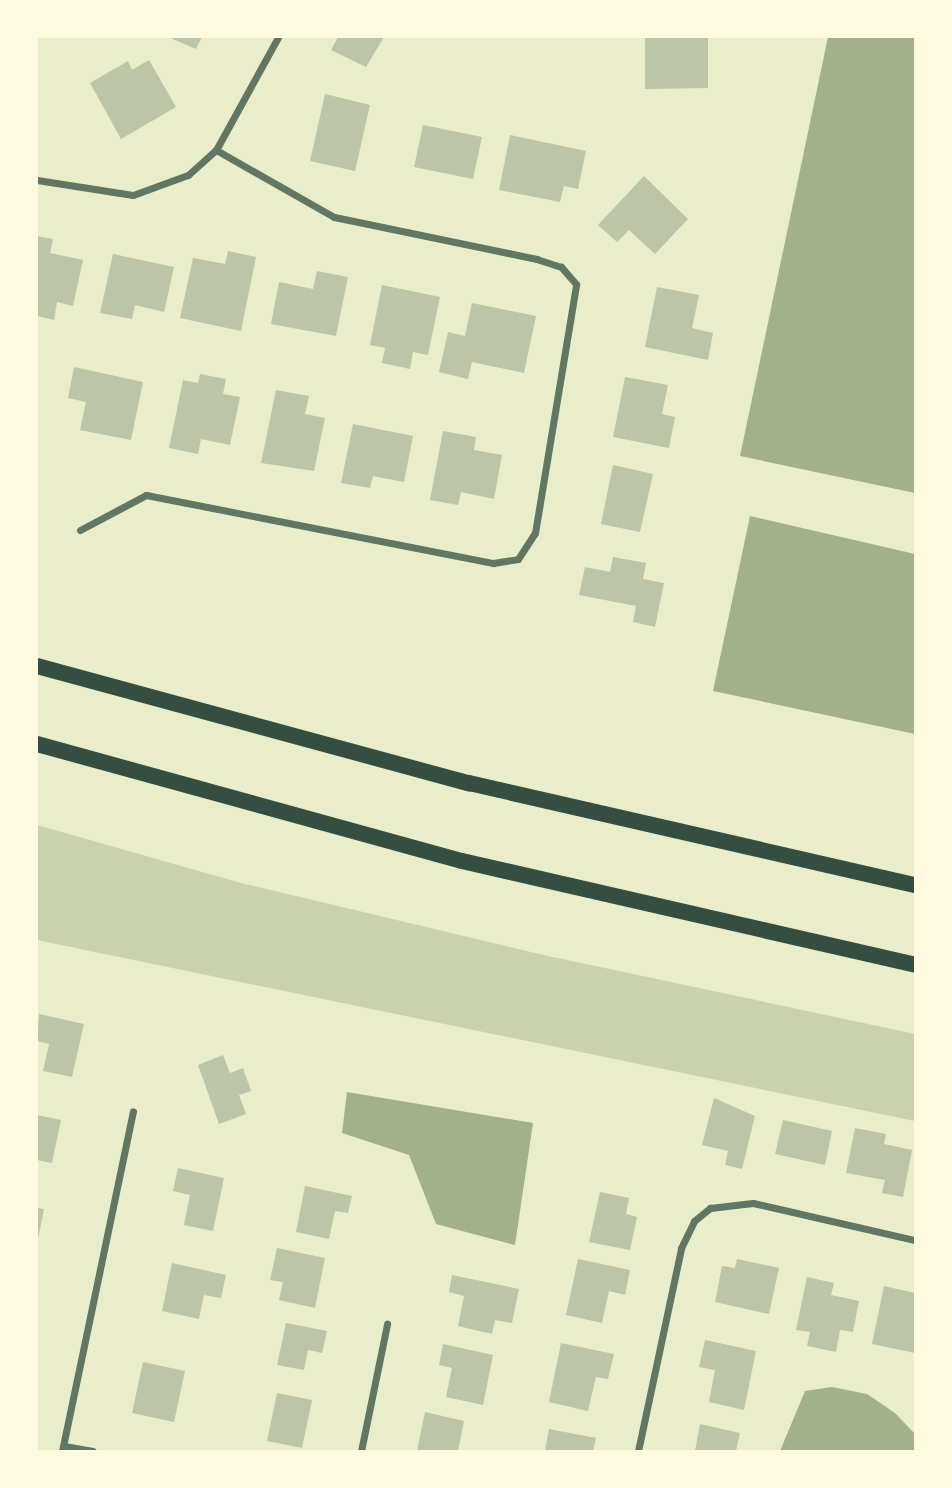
<!DOCTYPE html>
<html>
<head>
<meta charset="utf-8">
<style>
  body { margin:0 }
  #map { position:relative; width:952px; height:1488px; overflow:hidden; background:#e9edc9; font-family:"Titillium Web",sans-serif }
  div>[style] { position:absolute }
  [style*='--x'] { left:calc(var(--x)*1px); top:calc(var(--y)*1px); width:calc(var(--w)*1px); rotate:calc(var(--a)*1deg) }
  .green>* { inset:0; background:#cad2ad }
  .water>* { inset:0; background:#a3b18a }
  .building>* { inset:0; background:#bcc5a7 }
  .minor>* { height:7px; margin:-3.5px; padding:0 3.5px; transform-origin:3.5px; border-radius:3.5px; background:#617663 }
  .motorway>* { height:16px; margin:-8px; padding:0 8px; transform-origin:8px; border-radius:8px; background:#344e41 }
  span { translate:-50% -50%; white-space:nowrap; text-align:center; line-height:1.15; -webkit-text-stroke:6px #fefae0; paint-order:stroke }
  .frame { position:absolute; inset:0; border:38px solid #fefae0; pointer-events:none }
</style>
</head>
<body>
<div id="map">
  <div class="green">
    <i style="clip-path:polygon(37px 825px,241px 883px,539px 954px,915px 1034px,915px 1121px,37px 940px)"></i>
  </div>
  <div class="water">
    <i style="clip-path:polygon(828px 37px,915px 37px,915px 493px,740px 456px)"></i>
    <i style="clip-path:polygon(750px 516px,915px 554px,915px 734px,713px 691px)"></i>
    <i style="clip-path:polygon(347px 1092px,533px 1123px,515px 1245px,436px 1224px,409px 1155px,342px 1133px)"></i>
    <i style="clip-path:polygon(832px 1387px,867px 1394px,895px 1413px,915px 1434px,915px 1451px,780px 1451px,805px 1391px)"></i>
  </div>
  <div class="building">
    <i style="clip-path:polygon(168px 37px,202px 37px,196px 49px)"></i>
    <i style="clip-path:polygon(338px 37px,384px 37px,366px 67px,331px 50px)"></i>
    <i style="clip-path:polygon(645px 37px,708px 37px,708px 88px,645px 89px)"></i>
    <i style="clip-path:polygon(149px 60px,176px 107px,121px 139px,90px 83px,128px 61px,132px 70px)"></i>
    <i style="clip-path:polygon(325px 94px,370px 105px,355px 171px,310px 161px)"></i>
    <i style="clip-path:polygon(423px 125px,482px 137px,473px 179px,414px 167px)"></i>
    <i style="clip-path:polygon(510px 135px,586px 151px,578px 189px,564px 186px,560px 202px,499px 190px)"></i>
    <i style="clip-path:polygon(644px 176px,688px 219px,655px 254px,629px 230px,617px 242px,598px 225px)"></i>
    <i style="clip-path:polygon(37px 236px,53px 239px,50px 253px,83px 260px,73px 306px,57px 302px,54px 320px,37px 316px)"></i>
    <i style="clip-path:polygon(228px 251px,256px 257px,241px 331px,180px 318px,193px 258px,225px 264px)"></i>
    <i style="clip-path:polygon(113px 254px,174px 267px,164px 312px,135px 305px,132px 319px,100px 313px)"></i>
    <i style="clip-path:polygon(317px 271px,348px 277px,336px 336px,271px 324px,279px 282px,313px 289px)"></i>
    <i style="clip-path:polygon(382px 285px,440px 297px,428px 355px,413px 352px,410px 369px,382px 363px,385px 348px,370px 345px)"></i>
    <i style="clip-path:polygon(657px 287px,699px 295px,692px 328px,713px 333px,708px 360px,645px 347px)"></i>
    <i style="clip-path:polygon(472px 303px,536px 316px,524px 373px,472px 362px,468px 379px,439px 372px,448px 332px,465px 336px)"></i>
    <i style="clip-path:polygon(74px 367px,143px 382px,131px 440px,80px 430px,86px 402px,68px 398px)"></i>
    <i style="clip-path:polygon(200px 374px,226px 379px,223px 394px,240px 397px,230px 445px,201px 439px,198px 454px,169px 448px,183px 380px,198px 383px)"></i>
    <i style="clip-path:polygon(625px 377px,668px 385px,662px 414px,675px 417px,669px 448px,613px 437px)"></i>
    <i style="clip-path:polygon(276px 390px,309px 396px,305px 414px,325px 418px,314px 471px,261px 463px)"></i>
    <i style="clip-path:polygon(353px 424px,413px 436px,404px 482px,373px 476px,370px 488px,341px 483px)"></i>
    <i style="clip-path:polygon(443px 431px,476px 437px,474px 450px,502px 455px,494px 499px,461px 492px,458px 505px,430px 500px)"></i>
    <i style="clip-path:polygon(613px 465px,653px 474px,640px 532px,601px 524px)"></i>
    <i style="clip-path:polygon(613px 557px,646px 563px,643px 579px,664px 583px,655px 627px,633px 622px,636px 606px,579px 595px,585px 567px,610px 572px)"></i>
    <i style="clip-path:polygon(39px 1014px,84px 1024px,72px 1077px,43px 1071px,49px 1044px,37px 1041px)"></i>
    <i style="clip-path:polygon(223px 1055px,230px 1073px,243px 1068px,251px 1091px,239px 1095px,246px 1114px,219px 1124px,198px 1065px)"></i>
    <i style="clip-path:polygon(714px 1098px,755px 1116px,742px 1169px,725px 1165px,728px 1151px,702px 1145px)"></i>
    <i style="clip-path:polygon(37px 1115px,61px 1120px,52px 1163px,37px 1160px)"></i>
    <i style="clip-path:polygon(783px 1120px,832px 1131px,825px 1165px,775px 1154px)"></i>
    <i style="clip-path:polygon(855px 1128px,886px 1134px,884px 1144px,912px 1150px,903px 1197px,882px 1193px,885px 1180px,846px 1173px)"></i>
    <i style="clip-path:polygon(178px 1168px,224px 1178px,213px 1231px,184px 1225px,190px 1195px,173px 1191px)"></i>
    <i style="clip-path:polygon(305px 1186px,352px 1196px,348px 1213px,335px 1211px,329px 1239px,296px 1232px)"></i>
    <i style="clip-path:polygon(600px 1192px,629px 1198px,626px 1214px,637px 1217px,630px 1250px,589px 1242px)"></i>
    <i style="clip-path:polygon(37px 1208px,44px 1209px,38px 1239px,37px 1239px)"></i>
    <i style="clip-path:polygon(277px 1248px,325px 1258px,315px 1308px,279px 1300px,283px 1282px,270px 1280px)"></i>
    <i style="clip-path:polygon(578px 1259px,630px 1270px,625px 1295px,609px 1291px,602px 1323px,566px 1315px)"></i>
    <i style="clip-path:polygon(737px 1259px,779px 1268px,769px 1314px,715px 1302px,722px 1266px,735px 1268px)"></i>
    <i style="clip-path:polygon(172px 1263px,226px 1275px,221px 1298px,204px 1295px,199px 1319px,162px 1311px)"></i>
    <i style="clip-path:polygon(452px 1275px,519px 1289px,512px 1323px,495px 1320px,492px 1334px,458px 1326px,464px 1296px,449px 1292px)"></i>
    <i style="clip-path:polygon(807px 1277px,834px 1283px,831px 1295px,859px 1301px,853px 1332px,840px 1330px,836px 1352px,807px 1346px,810px 1332px,796px 1330px)"></i>
    <i style="clip-path:polygon(884px 1286px,915px 1293px,915px 1353px,872px 1344px)"></i>
    <i style="clip-path:polygon(286px 1323px,327px 1331px,322px 1353px,308px 1350px,304px 1370px,277px 1365px)"></i>
    <i style="clip-path:polygon(705px 1340px,756px 1351px,744px 1410px,709px 1402px,715px 1370px,699px 1367px)"></i>
    <i style="clip-path:polygon(561px 1343px,614px 1354px,608px 1379px,596px 1377px,588px 1411px,549px 1402px)"></i>
    <i style="clip-path:polygon(443px 1344px,493px 1355px,483px 1405px,446px 1397px,452px 1368px,439px 1365px)"></i>
    <i style="clip-path:polygon(143px 1362px,185px 1371px,174px 1422px,132px 1413px)"></i>
    <i style="clip-path:polygon(277px 1393px,312px 1400px,302px 1448px,267px 1441px)"></i>
    <i style="clip-path:polygon(425px 1412px,464px 1421px,458px 1451px,417px 1451px)"></i>
    <i style="clip-path:polygon(700px 1424px,740px 1433px,736px 1451px,695px 1451px)"></i>
    <i style="clip-path:polygon(549px 1429px,596px 1438px,593px 1451px,545px 1451px)"></i>
  </div>
  <div class="minor">
    <i style="--x:37;--y:180;--w:97;--a:8.9"></i>
    <i style="--x:133;--y:195;--w:59;--a:-20"></i>
    <i style="--x:188;--y:175;--w:38;--a:-42"></i>
    <i style="--x:216;--y:150;--w:129;--a:-61.2"></i>
    <i style="--x:80;--y:530;--w:75;--a:-27.9"></i>
    <i style="--x:146;--y:495;--w:354;--a:11.1"></i>
    <i style="--x:493;--y:563;--w:25;--a:-9"></i>
    <i style="--x:518;--y:559;--w:31;--a:-57"></i>
    <i style="--x:535;--y:533;--w:252;--a:-80.6"></i>
    <i style="--x:576;--y:284;--w:23;--a:-131"></i>
    <i style="--x:561;--y:267;--w:25;--a:-162"></i>
    <i style="--x:537;--y:259;--w:207;--a:-168.3"></i>
    <i style="--x:334;--y:217;--w:136;--a:-150.4"></i>
    <i style="--x:64;--y:1446;--w:29;--a:10"></i>
    <i style="--x:62;--y:1451;--w:347;--a:-78.2"></i>
    <i style="--x:361;--y:1451;--w:130;--a:-78.4"></i>
    <i style="--x:638;--y:1451;--w:208;--a:-78"></i>
    <i style="--x:681;--y:1248;--w:30;--a:-64"></i>
    <i style="--x:694;--y:1221;--w:21;--a:-39"></i>
    <i style="--x:710;--y:1208;--w:43;--a:-6.6"></i>
    <i style="--x:753;--y:1203;--w:166;--a:12.9"></i>
  </div>
  <div class="motorway">
    <i style="--x:37;--y:666;--w:448;--a:15.2"></i>
    <i style="--x:469;--y:783;--w:458;--a:12.9"></i>
    <i style="--x:37;--y:744;--w:441;--a:15.4"></i>
    <i style="--x:462;--y:861;--w:465;--a:12.9"></i>
  </div>
  <div class="frame"></div>
</div>
</body>
</html>
